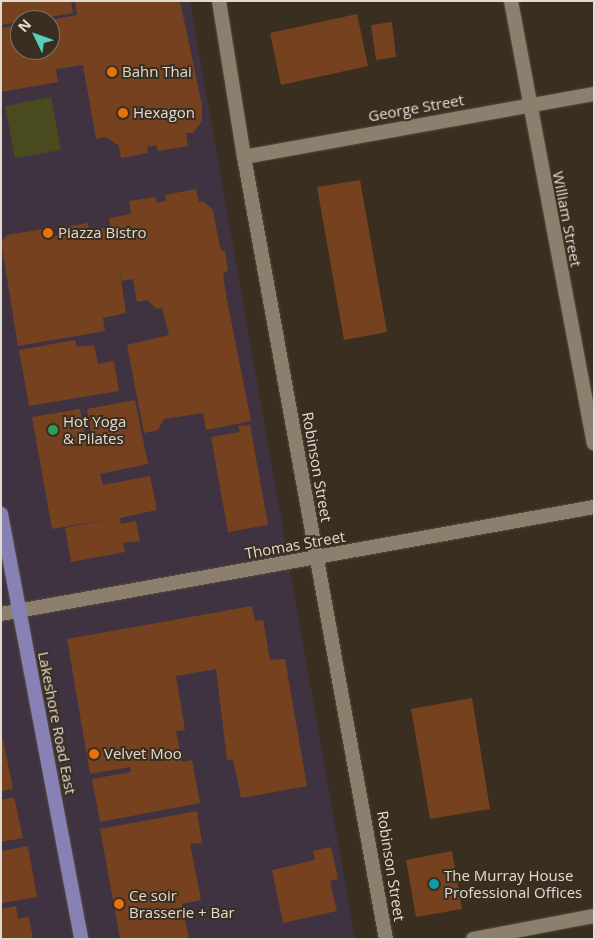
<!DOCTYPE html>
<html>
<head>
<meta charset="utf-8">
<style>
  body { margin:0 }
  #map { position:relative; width:595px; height:940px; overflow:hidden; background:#3a2e20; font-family:"Open Sans",sans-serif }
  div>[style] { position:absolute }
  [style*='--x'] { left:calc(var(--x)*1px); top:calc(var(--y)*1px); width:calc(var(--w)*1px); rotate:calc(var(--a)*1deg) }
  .commercial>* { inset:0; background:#403341 }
  .green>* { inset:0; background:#494b1e }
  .building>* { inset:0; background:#75411f }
  .roads { filter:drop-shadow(0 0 1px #574d40) drop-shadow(0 0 1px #574d40) }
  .minor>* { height:14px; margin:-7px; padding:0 7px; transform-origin:7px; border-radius:7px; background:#8c7f6e }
  .tertiary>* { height:14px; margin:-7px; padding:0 7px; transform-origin:7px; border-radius:7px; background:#8c7f6e }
  .primary>* { height:14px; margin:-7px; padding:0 7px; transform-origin:7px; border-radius:7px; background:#8881b5 }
  .dots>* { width:14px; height:14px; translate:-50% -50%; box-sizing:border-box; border:2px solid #3a2e20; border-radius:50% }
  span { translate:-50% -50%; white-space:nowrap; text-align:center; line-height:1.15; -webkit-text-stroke:4px #3a2e20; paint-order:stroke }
  .poi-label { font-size:15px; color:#e1dad1 }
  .left { translate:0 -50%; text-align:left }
  .street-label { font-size:15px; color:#e1dad1 }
  .frame { position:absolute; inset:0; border:2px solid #e1dad1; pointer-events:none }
  .north { position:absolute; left:10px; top:10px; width:50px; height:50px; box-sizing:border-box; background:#3a2e20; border:1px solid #7d7367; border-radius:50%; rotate:312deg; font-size:14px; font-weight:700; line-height:20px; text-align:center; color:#e1dad1 }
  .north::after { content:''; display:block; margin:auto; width:18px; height:22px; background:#58cec0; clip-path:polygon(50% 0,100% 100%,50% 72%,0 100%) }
</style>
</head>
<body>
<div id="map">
  <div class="commercial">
    <i style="clip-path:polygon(evenodd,1px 1px,190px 1px,355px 939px,1px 939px,1px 1px,20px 20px,50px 20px,50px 50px,20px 50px,20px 20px)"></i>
  </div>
  <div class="green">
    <i style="clip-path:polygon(51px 97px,61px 150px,15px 158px,5px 106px)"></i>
  </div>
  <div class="building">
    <i style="clip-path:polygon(1px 1px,71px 1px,73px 13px,1px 25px)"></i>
    <i style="clip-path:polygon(75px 1px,180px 1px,202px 105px,202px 121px,193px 133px,186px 133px,188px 146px,158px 151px,156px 145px,147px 147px,148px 153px,121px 158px,119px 146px,106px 137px,96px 139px,83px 65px,56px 69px,58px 82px,1px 92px,1px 28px,20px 25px,20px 50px,50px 50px,50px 20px,77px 15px)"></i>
    <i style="clip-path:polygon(357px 14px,368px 66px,281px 85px,270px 33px)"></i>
    <i style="clip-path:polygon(392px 22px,396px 57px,376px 60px,371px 25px)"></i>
    <i style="clip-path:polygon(360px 180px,387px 332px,344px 340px,317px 187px)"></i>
    <i style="clip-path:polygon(196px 189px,199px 202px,204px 202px,213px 210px,220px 248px,225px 252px,228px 270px,223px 274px,226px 295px,251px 421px,206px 430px,203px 413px,164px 419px,158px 430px,144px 433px,127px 345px,169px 335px,162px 308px,157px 309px,147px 300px,137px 302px,133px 279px,122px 281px,120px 273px,126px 313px,103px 318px,105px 331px,18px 346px,1px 242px,7px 235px,44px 229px,46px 238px,66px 234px,64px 227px,88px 223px,89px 231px,111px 227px,109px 218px,131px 214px,129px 201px,156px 197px,157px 203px,166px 201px,165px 195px)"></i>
    <i style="clip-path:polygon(75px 340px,77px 347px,94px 345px,98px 364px,114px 361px,119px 391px,29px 406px,19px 350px)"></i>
    <i style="clip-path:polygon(135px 400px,148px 464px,100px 474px,103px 485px,150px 476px,157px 510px,120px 518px,121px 524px,136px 521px,140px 541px,123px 543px,125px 552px,71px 562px,65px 528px,110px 519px,52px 529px,32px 417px,80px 409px,87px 447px,93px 445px,87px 409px)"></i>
    <i style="clip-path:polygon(250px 425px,268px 525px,228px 532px,211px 437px,240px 432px,238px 426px)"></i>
    <i style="clip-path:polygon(252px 606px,255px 621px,263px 620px,270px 660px,285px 659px,307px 786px,241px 798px,233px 759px,227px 760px,216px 669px,176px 676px,185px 730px,176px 731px,182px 762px,192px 760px,200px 803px,100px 822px,92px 779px,131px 772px,130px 767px,90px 774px,67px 639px)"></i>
    <i style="clip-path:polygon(472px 698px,490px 809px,430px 819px,411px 709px)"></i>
    <i style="clip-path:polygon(1px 730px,13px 789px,1px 791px)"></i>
    <i style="clip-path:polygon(14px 797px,23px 838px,1px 842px,1px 800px)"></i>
    <i style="clip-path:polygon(197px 811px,202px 843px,190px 844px,201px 900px,182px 904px,189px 939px,120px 939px,100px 829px)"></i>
    <i style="clip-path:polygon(28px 846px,37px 897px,1px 903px,1px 851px)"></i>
    <i style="clip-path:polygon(331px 847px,338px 879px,330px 881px,337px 911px,283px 923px,272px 870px,315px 860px,313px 851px)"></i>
    <i style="clip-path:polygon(452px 851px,462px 909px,416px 917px,406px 860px)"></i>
    <i style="clip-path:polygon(16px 906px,18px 919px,29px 917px,33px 939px,1px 939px,1px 909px)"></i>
  </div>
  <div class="roads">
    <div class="minor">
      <i style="--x:511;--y:1;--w:450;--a:79.4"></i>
      <i style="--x:244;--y:157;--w:356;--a:-10.2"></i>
      <i style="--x:1;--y:614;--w:603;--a:-10.23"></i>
      <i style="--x:473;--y:939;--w:123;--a:-10.8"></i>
    </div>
    <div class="tertiary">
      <i style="--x:219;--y:1;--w:158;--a:80.9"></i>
      <i style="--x:244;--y:157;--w:795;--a:79.71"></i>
    </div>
    <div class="primary">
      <i style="--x:1;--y:514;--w:432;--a:79.3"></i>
    </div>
  </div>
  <div class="dots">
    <i style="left:112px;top:72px;background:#e8710a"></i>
    <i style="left:123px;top:113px;background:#e8710a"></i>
    <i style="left:48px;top:233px;background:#e8710a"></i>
    <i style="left:53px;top:430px;background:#2e9e5b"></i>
    <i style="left:94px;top:754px;background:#e8710a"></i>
    <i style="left:434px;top:884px;background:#0f9aa8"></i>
    <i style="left:119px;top:904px;background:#e8710a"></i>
  </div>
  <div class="poi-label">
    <span class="left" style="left:122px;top:72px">Bahn Thai</span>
    <span class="left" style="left:133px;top:113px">Hexagon</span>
    <span class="left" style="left:58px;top:233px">Piazza Bistro</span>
    <span class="left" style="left:63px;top:430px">Hot Yoga<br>&amp; Pilates</span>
    <span class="left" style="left:104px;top:754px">Velvet Moo</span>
    <span class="left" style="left:444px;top:884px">The Murray House<br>Professional Offices</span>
    <span class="left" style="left:129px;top:904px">Ce soir<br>Brasserie + Bar</span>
  </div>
  <div class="street-label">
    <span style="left:416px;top:108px;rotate:-10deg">George Street</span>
    <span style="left:567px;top:219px;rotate:79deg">William Street</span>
    <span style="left:317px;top:467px;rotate:80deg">Robinson Street</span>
    <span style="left:295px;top:545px;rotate:-10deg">Thomas Street</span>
    <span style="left:57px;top:723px;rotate:79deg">Lakeshore Road East</span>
    <span style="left:391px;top:866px;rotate:81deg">Robinson Street</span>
  </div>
  <div class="frame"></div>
  <div class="north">N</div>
</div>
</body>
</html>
